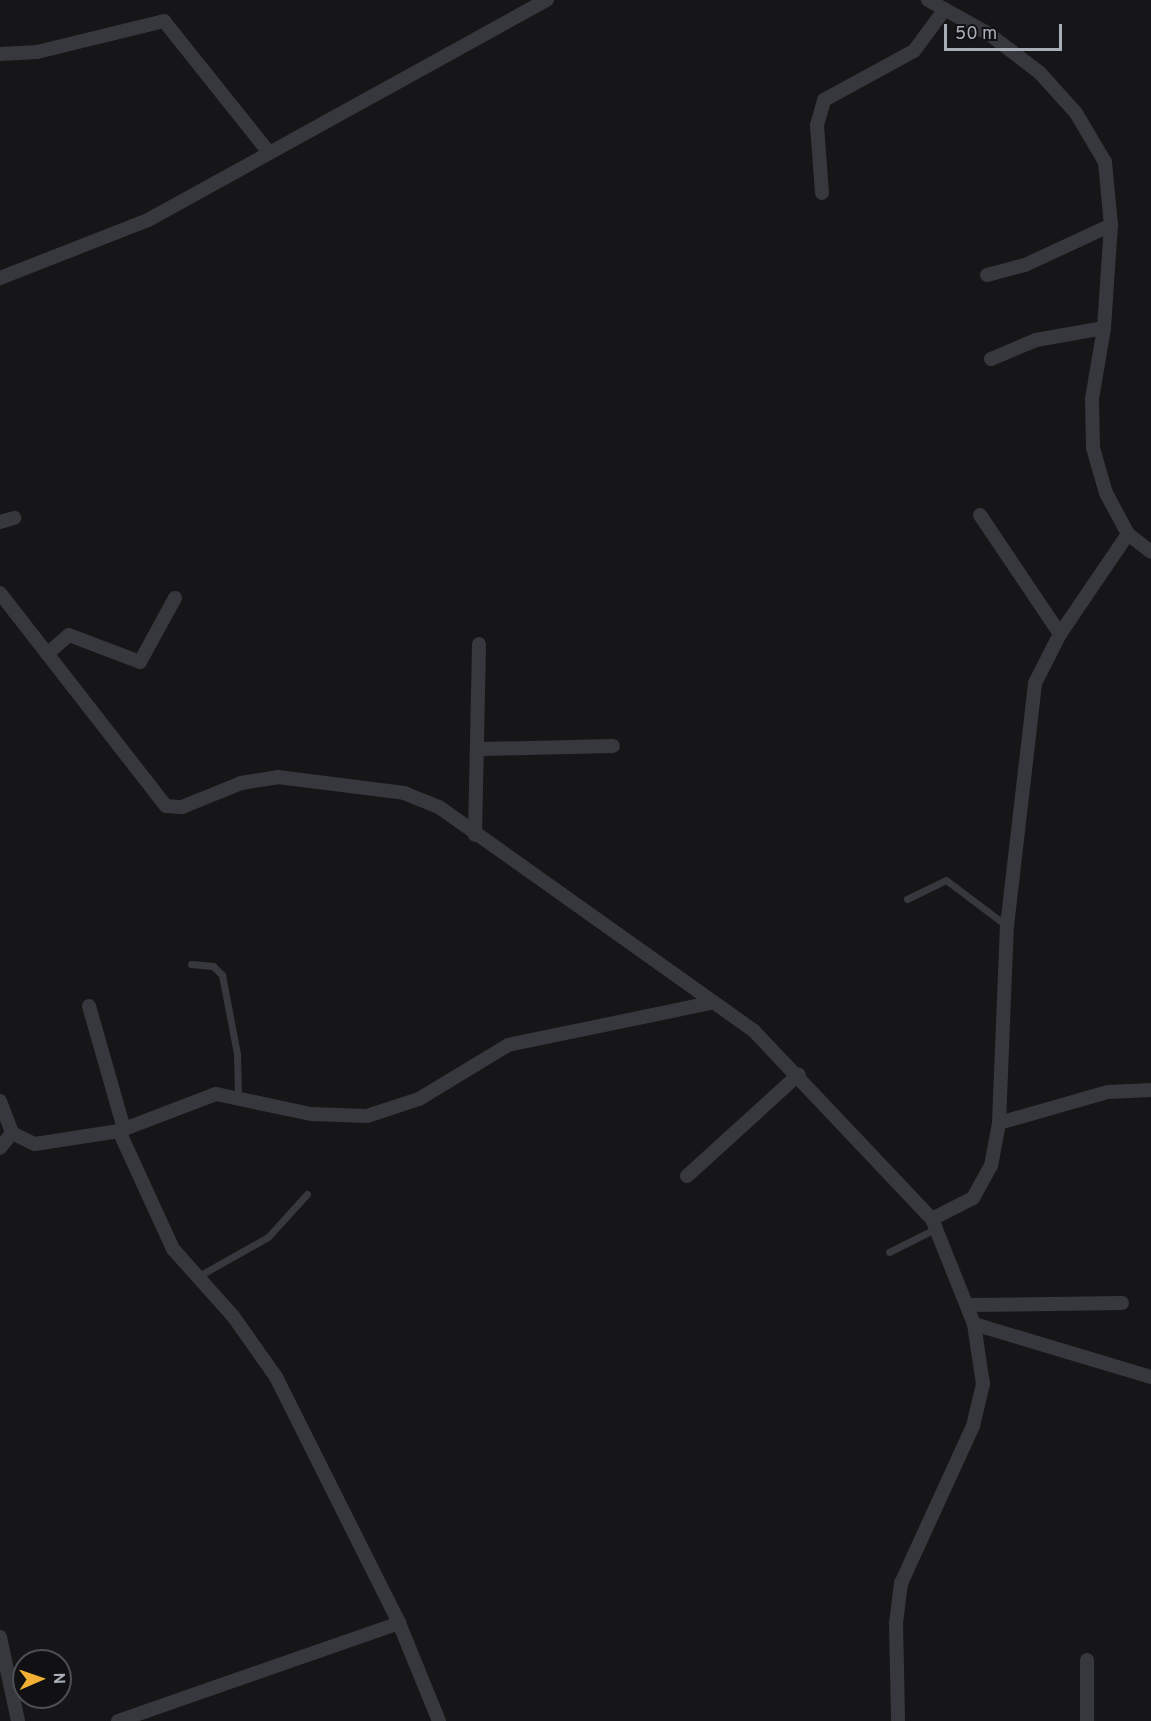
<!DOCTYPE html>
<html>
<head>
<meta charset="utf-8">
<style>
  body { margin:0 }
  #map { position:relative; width:1151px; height:1721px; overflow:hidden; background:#161618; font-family:Overpass,sans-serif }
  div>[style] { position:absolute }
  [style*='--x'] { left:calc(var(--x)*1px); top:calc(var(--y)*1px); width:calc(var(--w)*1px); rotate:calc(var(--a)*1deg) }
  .lane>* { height:7px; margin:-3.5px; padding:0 3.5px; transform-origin:3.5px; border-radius:3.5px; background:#37383d }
  .street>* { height:14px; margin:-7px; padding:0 7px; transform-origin:7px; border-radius:7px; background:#37383d }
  span { translate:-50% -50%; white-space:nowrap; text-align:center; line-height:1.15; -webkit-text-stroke:6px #111113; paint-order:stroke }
  .north { position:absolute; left:12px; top:1649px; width:60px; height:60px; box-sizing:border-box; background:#111113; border:2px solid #4d4f55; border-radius:50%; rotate:88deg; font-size:16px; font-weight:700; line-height:24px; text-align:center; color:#a8adb8 }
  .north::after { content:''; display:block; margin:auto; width:21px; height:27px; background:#f2b134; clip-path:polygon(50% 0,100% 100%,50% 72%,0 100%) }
  .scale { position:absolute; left:944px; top:24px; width:118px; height:27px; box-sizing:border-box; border:3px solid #a8adb8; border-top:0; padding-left:8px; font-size:18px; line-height:21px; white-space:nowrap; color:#a8adb8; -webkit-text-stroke:4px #111113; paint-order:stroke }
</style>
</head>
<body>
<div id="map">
  <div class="lane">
    <i style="--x:907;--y:899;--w:43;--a:-26"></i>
    <i style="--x:946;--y:880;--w:76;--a:37"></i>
    <i style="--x:191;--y:964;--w:22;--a:5"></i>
    <i style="--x:213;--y:966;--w:13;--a:45"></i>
    <i style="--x:222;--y:975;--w:80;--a:79.2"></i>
    <i style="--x:237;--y:1054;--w:41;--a:88.6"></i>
    <i style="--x:889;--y:1252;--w:51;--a:-26.6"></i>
    <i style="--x:197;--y:1277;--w:81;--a:-29.4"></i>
    <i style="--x:268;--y:1237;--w:58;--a:-47.8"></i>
  </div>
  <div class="street">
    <i style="--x:928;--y:0;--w:70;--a:29.1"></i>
    <i style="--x:989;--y:34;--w:64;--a:37.4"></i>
    <i style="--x:1040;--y:73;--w:54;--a:48"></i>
    <i style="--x:1076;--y:113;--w:57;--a:59.4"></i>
    <i style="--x:1105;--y:162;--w:63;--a:84.6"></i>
    <i style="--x:1111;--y:225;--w:103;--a:93.9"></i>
    <i style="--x:1104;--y:328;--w:72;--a:99.6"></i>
    <i style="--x:1092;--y:399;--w:49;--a:88.8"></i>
    <i style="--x:1093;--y:448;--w:47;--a:73.9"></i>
    <i style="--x:1106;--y:493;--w:47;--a:61.8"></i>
    <i style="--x:1128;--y:534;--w:29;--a:38"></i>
    <i style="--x:0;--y:54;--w:37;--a:-3"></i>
    <i style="--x:37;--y:52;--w:131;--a:-13.7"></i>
    <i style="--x:164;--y:21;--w:165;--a:51.4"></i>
    <i style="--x:822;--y:193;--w:68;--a:-94.2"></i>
    <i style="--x:817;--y:125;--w:26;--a:-74"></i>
    <i style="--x:824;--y:100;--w:102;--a:-28.6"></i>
    <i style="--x:914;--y:51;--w:52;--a:-53.6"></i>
    <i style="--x:987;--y:275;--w:39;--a:-15"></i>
    <i style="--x:1025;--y:265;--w:95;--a:-24.9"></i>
    <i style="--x:0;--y:278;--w:159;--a:-21.4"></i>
    <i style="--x:148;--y:220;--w:456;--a:-28.9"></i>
    <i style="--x:991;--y:359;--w:49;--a:-22.9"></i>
    <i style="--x:1036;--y:340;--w:69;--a:-10"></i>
    <i style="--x:980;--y:515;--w:143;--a:56.1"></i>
    <i style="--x:0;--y:522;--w:15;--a:-16"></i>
    <i style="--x:0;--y:593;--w:270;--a:52.1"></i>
    <i style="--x:166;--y:806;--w:16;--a:4"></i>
    <i style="--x:182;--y:807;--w:64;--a:-22.1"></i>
    <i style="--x:241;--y:783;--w:37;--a:-9"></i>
    <i style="--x:278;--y:777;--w:127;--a:7.2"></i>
    <i style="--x:404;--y:793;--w:38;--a:22"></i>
    <i style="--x:439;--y:807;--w:387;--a:35.4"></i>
    <i style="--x:754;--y:1031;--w:259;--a:46.6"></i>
    <i style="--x:932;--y:1219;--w:113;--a:68.2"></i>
    <i style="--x:974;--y:1324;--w:61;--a:81.5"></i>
    <i style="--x:983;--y:1384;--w:43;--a:103.4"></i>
    <i style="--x:973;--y:1426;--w:173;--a:114.6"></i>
    <i style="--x:901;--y:1583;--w:39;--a:97"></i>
    <i style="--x:896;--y:1622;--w:99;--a:88.8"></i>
    <i style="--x:47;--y:654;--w:29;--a:-41"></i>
    <i style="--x:69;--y:635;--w:76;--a:20.8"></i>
    <i style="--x:140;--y:662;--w:73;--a:-61.3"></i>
    <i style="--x:481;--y:749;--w:132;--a:-1.3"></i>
    <i style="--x:475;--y:835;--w:191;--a:-88.8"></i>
    <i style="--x:89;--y:1006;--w:128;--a:74.1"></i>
    <i style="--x:0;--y:1101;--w:34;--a:69"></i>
    <i style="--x:12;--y:1133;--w:19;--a:129"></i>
    <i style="--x:999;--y:1123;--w:113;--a:-15.9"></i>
    <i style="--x:1108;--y:1092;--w:43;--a:-2.7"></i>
    <i style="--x:119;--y:1131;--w:104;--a:-20.9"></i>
    <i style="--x:216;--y:1094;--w:97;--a:11.9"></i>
    <i style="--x:311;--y:1114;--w:56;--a:2"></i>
    <i style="--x:367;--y:1116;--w:55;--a:-18.1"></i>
    <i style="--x:419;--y:1099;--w:104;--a:-31.2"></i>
    <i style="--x:508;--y:1045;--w:206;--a:-11.7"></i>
    <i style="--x:12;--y:1133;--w:25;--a:26"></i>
    <i style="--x:35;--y:1144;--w:85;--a:-8.8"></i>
    <i style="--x:119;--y:1131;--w:130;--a:65.4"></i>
    <i style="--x:173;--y:1249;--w:90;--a:48.2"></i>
    <i style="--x:233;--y:1316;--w:75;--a:54.8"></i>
    <i style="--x:276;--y:1377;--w:275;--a:63.4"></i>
    <i style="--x:399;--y:1623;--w:106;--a:67.8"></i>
    <i style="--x:687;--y:1176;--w:151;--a:-42.3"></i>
    <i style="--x:932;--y:1219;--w:46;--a:-27.1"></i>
    <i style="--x:973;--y:1198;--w:37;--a:-61"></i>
    <i style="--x:991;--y:1166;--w:44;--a:-79.5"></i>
    <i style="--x:999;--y:1123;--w:197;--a:-87.7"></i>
    <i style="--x:1007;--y:926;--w:245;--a:-83.4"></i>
    <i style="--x:1035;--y:683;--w:55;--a:-63"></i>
    <i style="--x:1060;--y:634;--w:121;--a:-55.8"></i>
    <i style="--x:967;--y:1305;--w:155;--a:-0.7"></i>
    <i style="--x:974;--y:1324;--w:185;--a:16.7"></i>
    <i style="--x:0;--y:1637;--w:86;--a:77.9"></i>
    <i style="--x:1087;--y:1660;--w:61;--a:90"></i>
    <i style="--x:118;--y:1721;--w:298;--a:-19.2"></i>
  </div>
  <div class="north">N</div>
  <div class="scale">50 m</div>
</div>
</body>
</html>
